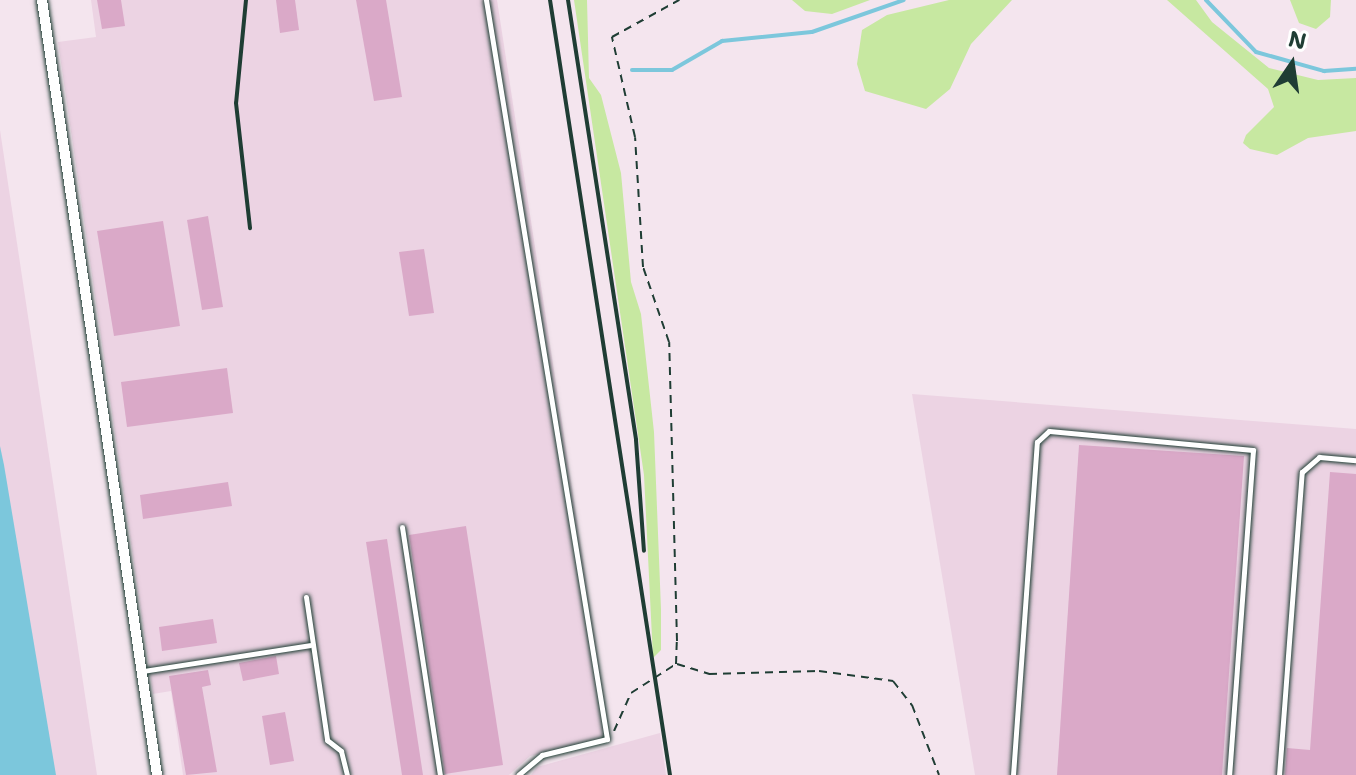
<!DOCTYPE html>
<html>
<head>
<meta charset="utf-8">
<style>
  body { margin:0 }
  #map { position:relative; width:1356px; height:775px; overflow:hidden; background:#f4e5ee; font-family:"Shantell Sans",sans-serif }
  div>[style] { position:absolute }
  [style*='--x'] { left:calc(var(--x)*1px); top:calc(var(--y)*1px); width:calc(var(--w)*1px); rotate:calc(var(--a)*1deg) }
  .built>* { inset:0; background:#ecd3e3 }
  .green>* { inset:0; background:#c7e8a1 }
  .water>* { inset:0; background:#7cc7dc }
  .stream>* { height:4px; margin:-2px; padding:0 2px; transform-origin:2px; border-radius:2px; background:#7cc7dc }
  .building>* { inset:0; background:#daa9c8 }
  .path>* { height:2px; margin-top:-1px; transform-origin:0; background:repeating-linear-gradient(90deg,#1f3d34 0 8px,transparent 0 14px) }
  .roads { filter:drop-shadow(0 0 2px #1f3d34) drop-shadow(0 0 2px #1f3d34) }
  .lane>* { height:5px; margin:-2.5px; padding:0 2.5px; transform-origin:2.5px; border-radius:2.5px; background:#fff }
  .street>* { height:10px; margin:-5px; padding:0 5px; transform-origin:5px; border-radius:5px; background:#fff }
  .rail>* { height:4px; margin:-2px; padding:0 2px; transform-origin:2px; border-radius:2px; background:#1f3d34 }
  span { translate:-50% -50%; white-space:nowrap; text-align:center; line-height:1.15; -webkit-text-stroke:7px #fff; paint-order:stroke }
  .north { position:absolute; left:1252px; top:24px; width:80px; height:80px; -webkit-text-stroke:6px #fff; paint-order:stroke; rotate:13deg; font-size:22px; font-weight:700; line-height:32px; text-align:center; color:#1f3d34 }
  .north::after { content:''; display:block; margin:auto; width:28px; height:36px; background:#1f3d34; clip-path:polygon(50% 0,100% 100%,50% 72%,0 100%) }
</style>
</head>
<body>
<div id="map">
  <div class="built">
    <i style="clip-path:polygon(91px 0,497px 0,611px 740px,530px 756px,509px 775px,183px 775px,171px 691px,153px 694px,58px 42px,96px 37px)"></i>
    <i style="clip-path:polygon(0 130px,97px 775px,0 775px)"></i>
    <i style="clip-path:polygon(912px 394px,1356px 429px,1356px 775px,975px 775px)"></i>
    <i style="clip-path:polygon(660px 733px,666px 775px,531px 775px,537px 767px)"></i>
  </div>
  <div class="green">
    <i style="clip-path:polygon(574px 0,587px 0,589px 78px,601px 95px,621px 173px,631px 282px,641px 314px,654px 432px,661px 609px,661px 650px,653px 658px,644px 475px)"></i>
    <i style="clip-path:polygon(792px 0,870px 0,832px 14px,805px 11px)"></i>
    <i style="clip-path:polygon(949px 0,1012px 0,971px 44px,950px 89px,926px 109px,865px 91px,857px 64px,862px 30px,887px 15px)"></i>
    <i style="clip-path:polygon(1167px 0,1196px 0,1212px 22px,1269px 68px,1318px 80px,1356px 78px,1356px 131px,1308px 138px,1277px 155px,1250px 149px,1243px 143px,1246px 135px,1274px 107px,1268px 89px)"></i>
    <i style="clip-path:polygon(1290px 0,1331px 0,1330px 17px,1316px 29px,1299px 23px)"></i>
  </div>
  <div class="water">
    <i style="clip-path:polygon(0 446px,4px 465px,56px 775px,0 775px)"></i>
  </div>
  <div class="stream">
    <i style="--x:1206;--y:0;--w:72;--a:46.1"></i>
    <i style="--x:1256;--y:52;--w:71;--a:15.6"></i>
    <i style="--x:1324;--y:71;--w:32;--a:-4"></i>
    <i style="--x:632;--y:70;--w:40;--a:0"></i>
    <i style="--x:672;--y:70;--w:58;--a:-30.1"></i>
    <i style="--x:722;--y:41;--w:90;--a:-5.7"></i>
    <i style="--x:812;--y:32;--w:97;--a:-19.2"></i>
  </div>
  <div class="building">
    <i style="clip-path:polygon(97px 0,121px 0,125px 26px,102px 29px)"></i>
    <i style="clip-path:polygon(276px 0,295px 0,299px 30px,280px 33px)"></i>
    <i style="clip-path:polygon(356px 0,386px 0,402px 97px,374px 101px)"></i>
    <i style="clip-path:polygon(208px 216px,223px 307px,202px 310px,187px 220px)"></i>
    <i style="clip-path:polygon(163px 221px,180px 326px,114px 336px,97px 231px)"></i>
    <i style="clip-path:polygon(424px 249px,434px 313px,409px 316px,399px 252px)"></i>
    <i style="clip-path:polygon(227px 368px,233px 413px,127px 427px,121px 382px)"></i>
    <i style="clip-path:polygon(1079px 445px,1244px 456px,1222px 775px,1057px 775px)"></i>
    <i style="clip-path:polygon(1330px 472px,1356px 474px,1356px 775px,1285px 775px,1287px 748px,1310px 750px)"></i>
    <i style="clip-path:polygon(228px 482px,232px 506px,143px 519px,140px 495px)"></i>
    <i style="clip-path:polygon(466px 526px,503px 765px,445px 774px,409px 535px)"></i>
    <i style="clip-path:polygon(387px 539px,423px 775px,402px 775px,366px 542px)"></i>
    <i style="clip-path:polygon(213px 619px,217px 643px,162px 651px,159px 627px)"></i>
    <i style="clip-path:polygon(276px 656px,279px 674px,243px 681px,239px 663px)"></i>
    <i style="clip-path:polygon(208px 670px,211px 685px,202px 687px,217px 772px,186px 775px,169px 676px)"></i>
    <i style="clip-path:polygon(285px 712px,294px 761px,270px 765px,262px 716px)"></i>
  </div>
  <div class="path">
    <i style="--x:677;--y:664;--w:34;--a:17"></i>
    <i style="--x:709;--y:674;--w:110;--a:-1.6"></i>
    <i style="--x:819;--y:671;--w:75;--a:7.7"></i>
    <i style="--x:893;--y:681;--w:31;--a:52"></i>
    <i style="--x:912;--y:705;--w:75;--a:68.9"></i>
    <i style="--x:614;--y:731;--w:42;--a:-65.9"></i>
    <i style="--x:631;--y:693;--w:54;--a:-32.8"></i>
    <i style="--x:676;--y:664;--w:23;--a:-88"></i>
    <i style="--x:677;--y:641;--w:299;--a:-91.5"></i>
    <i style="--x:669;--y:342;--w:79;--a:-109.1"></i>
    <i style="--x:643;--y:267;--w:130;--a:-93.5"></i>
    <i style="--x:635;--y:137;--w:103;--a:-103"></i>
    <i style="--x:612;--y:37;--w:77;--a:-28.9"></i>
  </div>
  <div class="roads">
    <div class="lane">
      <i style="--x:486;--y:0;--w:749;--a:80.7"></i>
      <i style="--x:607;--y:739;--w:67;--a:166.2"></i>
      <i style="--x:542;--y:755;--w:31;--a:140"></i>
      <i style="--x:402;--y:527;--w:251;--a:81.3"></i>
      <i style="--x:306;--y:597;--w:145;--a:81.6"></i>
      <i style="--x:327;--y:740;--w:18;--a:38"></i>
      <i style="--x:341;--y:751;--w:25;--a:76"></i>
      <i style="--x:143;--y:671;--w:169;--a:-8.8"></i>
      <i style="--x:1013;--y:775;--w:334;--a:-85.9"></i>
      <i style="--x:1037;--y:442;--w:16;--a:-43"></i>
      <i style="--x:1049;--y:431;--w:205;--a:5.3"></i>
      <i style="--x:1253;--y:450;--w:326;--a:94.2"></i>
      <i style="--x:1279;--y:775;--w:304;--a:-85.7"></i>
      <i style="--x:1302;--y:472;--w:23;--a:-41"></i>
      <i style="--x:1319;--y:457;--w:37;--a:5"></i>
    </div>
    <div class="street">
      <i style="--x:42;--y:0;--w:783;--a:81.56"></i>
    </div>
  </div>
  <div class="rail">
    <i style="--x:246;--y:0;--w:103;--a:95.5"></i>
    <i style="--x:236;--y:103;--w:126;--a:83.6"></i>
    <i style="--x:550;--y:0;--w:784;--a:81.2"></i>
    <i style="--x:568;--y:0;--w:445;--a:81.2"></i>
    <i style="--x:636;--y:440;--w:111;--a:85.9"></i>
  </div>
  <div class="north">N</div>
</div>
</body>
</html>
